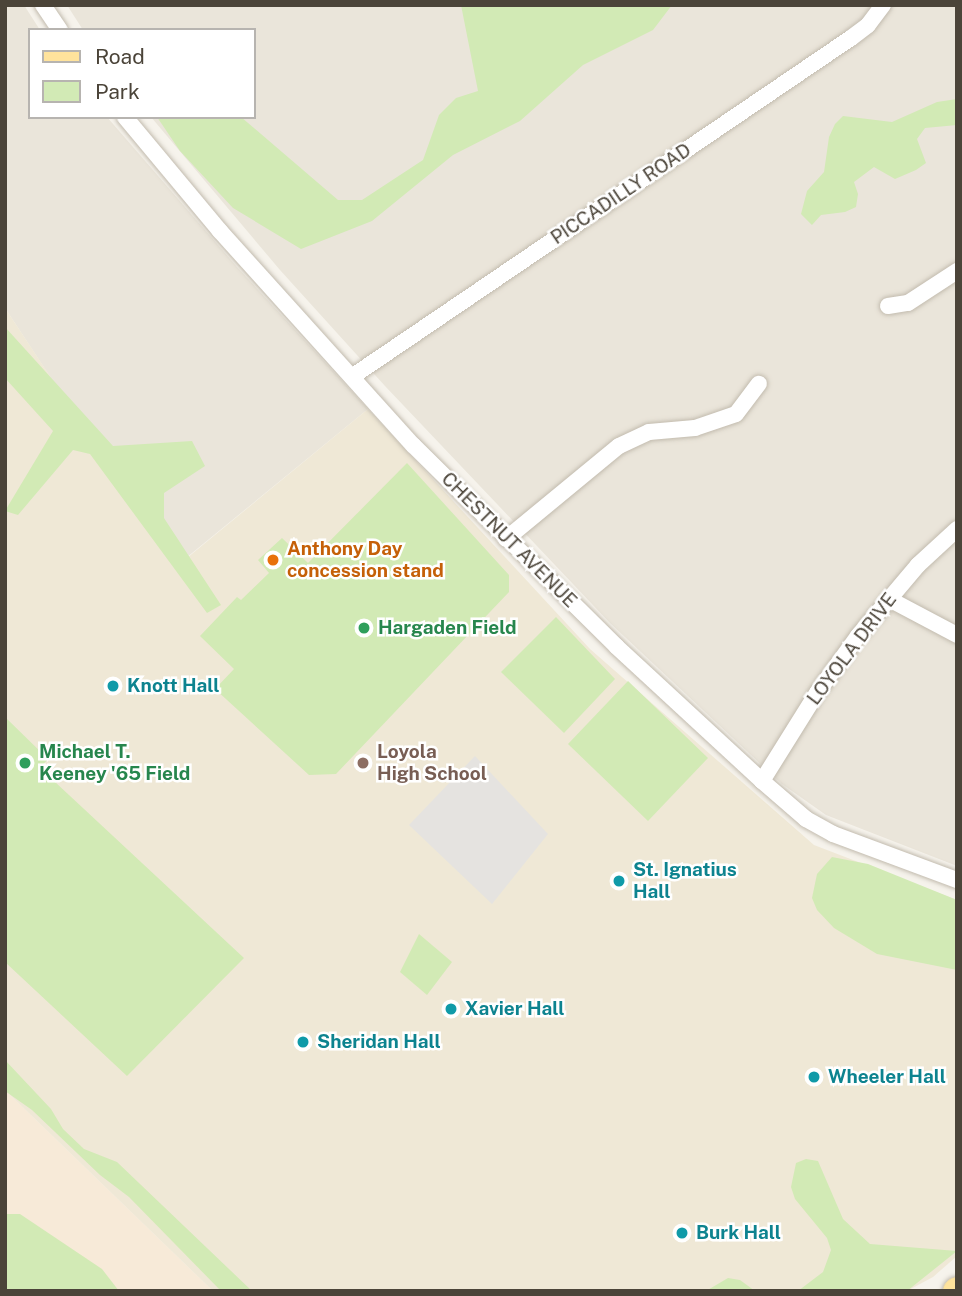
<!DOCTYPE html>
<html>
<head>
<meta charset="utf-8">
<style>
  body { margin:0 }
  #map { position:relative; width:962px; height:1296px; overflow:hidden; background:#f6f3ec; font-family:"Public Sans",sans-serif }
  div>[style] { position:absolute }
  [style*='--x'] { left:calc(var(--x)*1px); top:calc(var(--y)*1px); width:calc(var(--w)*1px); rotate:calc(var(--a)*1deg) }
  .residential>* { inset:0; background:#eae5da }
  .commercial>* { inset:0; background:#f7ead8 }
  .education>* { inset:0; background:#efe8d6 }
  .green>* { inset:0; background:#d2eab5 }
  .parking>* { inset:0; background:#e5e3e0 }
  .roads { filter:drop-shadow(0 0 2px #c2bbae) drop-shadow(0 0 2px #c2bbae) }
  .minor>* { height:16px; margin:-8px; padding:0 8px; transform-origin:8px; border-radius:8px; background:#fff }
  .primary>* { height:26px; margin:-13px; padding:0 13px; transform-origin:13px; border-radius:13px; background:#ffe39c }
  .dots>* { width:19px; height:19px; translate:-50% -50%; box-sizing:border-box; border:4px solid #fff; border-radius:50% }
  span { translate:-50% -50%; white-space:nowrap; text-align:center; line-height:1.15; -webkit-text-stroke:5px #fff; paint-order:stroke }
  .street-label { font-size:19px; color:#4b4439 }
  .food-label { font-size:19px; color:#c56008; font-weight:700 }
  .left { translate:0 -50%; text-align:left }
  .leisure-label { font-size:19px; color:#27864d; font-weight:700 }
  .culture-label { font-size:19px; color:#0d838f; font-weight:700 }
  .education-label { font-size:19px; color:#785e54; font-weight:700 }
  .frame { position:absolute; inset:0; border:7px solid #4b4439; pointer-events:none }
  .legend { position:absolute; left:28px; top:28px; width:228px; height:91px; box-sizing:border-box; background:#fff; border:2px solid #b7b4b0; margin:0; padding:9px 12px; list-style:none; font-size:21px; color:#4b4439 }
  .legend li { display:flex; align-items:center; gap:14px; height:35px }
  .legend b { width:35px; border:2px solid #b7b4b0 }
</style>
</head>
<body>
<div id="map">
  <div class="residential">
    <i style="clip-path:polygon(5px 5px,24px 5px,40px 30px,30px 30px,30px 117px,107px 117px,237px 267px,368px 409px,175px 567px,5px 308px)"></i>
    <i style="clip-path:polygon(67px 5px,957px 5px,957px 866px,826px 815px,782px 784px,610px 623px,385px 386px,280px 270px,151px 117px,254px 117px,254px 30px,83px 30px)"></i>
  </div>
  <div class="commercial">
    <i style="clip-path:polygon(5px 1090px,213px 1291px,5px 1291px)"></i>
  </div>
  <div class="education">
    <i style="clip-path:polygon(5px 308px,176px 567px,368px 409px,590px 649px,814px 845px,957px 900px,957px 1256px,933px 1277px,907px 1291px,213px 1291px,5px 1090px)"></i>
  </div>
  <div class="green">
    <i style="clip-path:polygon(461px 5px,672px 5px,653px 30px,583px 65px,520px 121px,453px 155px,372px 221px,301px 249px,233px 208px,180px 151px,157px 117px,241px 117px,338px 200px,362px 200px,423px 160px,439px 115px,456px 98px,478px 91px)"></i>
    <i style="clip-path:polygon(957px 99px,957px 125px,925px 128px,917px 139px,926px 163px,916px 170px,895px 179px,874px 167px,854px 182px,858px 194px,856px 207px,845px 212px,821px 215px,812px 225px,801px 214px,807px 191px,824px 172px,829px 137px,835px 124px,843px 116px,892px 122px,937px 102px)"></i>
    <i style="clip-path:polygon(5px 327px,113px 446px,192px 441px,205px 466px,164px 493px,164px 518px,221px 605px,207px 613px,90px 454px,73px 450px,18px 515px,5px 511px,53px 431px,5px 378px)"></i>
    <i style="clip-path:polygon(407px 463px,509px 575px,509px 592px,336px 774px,309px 775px,215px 689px,234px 669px,200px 636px,237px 597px,241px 600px,269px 573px,258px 560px,282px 538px,308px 563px)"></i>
    <i style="clip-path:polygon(556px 617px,615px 679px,564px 733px,501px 672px)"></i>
    <i style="clip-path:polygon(628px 681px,708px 758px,648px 821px,568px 744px)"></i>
    <i style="clip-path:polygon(5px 717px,48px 759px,40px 768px,244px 958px,127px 1076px,5px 962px)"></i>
    <i style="clip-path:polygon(832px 857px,868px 864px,957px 900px,957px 970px,877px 954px,834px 928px,817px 910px,812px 898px,817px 874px)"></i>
    <i style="clip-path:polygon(419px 934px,452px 962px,427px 995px,400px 972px)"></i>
    <i style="clip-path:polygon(5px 1060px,51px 1109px,63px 1129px,84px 1149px,117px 1162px,252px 1291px,221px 1291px,129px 1197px,100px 1175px,32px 1110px,5px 1091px)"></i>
    <i style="clip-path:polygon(806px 1159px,818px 1161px,843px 1219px,870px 1244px,957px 1251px,907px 1291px,798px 1291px,823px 1272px,831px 1250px,827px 1238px,795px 1199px,791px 1187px,796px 1163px)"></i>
    <i style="clip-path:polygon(5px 1214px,20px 1214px,102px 1269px,119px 1291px,5px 1291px)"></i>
    <i style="clip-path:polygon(728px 1278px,740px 1280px,755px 1291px,706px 1291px)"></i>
  </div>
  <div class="parking">
    <i style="clip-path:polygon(475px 756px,548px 834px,492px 904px,409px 825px)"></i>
  </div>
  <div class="roads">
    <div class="minor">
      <i style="--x:43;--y:5;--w:30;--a:56"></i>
      <i style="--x:125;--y:117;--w:148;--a:50.2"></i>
      <i style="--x:220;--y:231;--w:288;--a:48"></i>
      <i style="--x:413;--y:445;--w:287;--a:44.7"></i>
      <i style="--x:617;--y:647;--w:197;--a:42.7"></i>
      <i style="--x:762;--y:781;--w:58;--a:40.8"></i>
      <i style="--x:806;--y:819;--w:31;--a:29"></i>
      <i style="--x:833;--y:834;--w:132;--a:20.4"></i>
      <i style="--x:888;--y:306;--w:20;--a:-9"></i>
      <i style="--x:908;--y:303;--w:59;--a:-33.1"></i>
      <i style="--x:353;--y:376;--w:602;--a:-34.17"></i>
      <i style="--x:851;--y:38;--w:21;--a:-37"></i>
      <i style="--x:868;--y:25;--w:25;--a:-53"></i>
      <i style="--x:506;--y:539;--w:146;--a:-39.5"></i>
      <i style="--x:619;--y:446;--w:33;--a:-25"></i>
      <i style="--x:649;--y:432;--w:46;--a:-5"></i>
      <i style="--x:695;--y:428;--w:43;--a:-18.9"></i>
      <i style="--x:736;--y:414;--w:38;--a:-53"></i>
      <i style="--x:889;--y:599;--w:77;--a:27.9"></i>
      <i style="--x:762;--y:781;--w:104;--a:-58"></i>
      <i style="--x:817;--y:693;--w:70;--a:-54.3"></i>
      <i style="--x:858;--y:636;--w:93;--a:-49.8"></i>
      <i style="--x:918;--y:565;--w:53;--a:-42.7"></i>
    </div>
    <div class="primary">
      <i style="--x:956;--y:1291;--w:1;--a:-45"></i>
    </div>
  </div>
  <div class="dots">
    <i style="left:273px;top:560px;background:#e8710a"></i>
    <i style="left:364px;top:628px;background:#2e9e5b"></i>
    <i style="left:113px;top:686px;background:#0f9aa8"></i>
    <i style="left:25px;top:763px;background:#2e9e5b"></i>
    <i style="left:363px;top:763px;background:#8d6e63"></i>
    <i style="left:619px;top:881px;background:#0f9aa8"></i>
    <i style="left:451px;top:1009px;background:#0f9aa8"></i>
    <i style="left:303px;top:1042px;background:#0f9aa8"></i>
    <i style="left:814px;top:1077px;background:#0f9aa8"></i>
    <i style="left:682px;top:1233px;background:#0f9aa8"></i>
  </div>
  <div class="street-label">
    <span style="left:621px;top:194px;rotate:-34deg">PICCADILLY ROAD</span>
    <span style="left:509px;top:540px;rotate:45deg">CHESTNUT AVENUE</span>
    <span style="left:852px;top:649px;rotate:-53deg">LOYOLA DRIVE</span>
  </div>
  <div class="food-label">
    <span class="left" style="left:287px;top:560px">Anthony Day<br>concession stand</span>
  </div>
  <div class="leisure-label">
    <span class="left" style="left:378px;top:628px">Hargaden Field</span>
    <span class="left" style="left:39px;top:763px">Michael T.<br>Keeney '65 Field</span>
  </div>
  <div class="culture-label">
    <span class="left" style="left:127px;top:686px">Knott Hall</span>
    <span class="left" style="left:633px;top:881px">St. Ignatius<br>Hall</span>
    <span class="left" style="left:465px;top:1009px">Xavier Hall</span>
    <span class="left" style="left:317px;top:1042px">Sheridan Hall</span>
    <span class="left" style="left:828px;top:1077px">Wheeler Hall</span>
    <span class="left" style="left:696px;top:1233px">Burk Hall</span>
  </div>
  <div class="education-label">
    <span class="left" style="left:377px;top:763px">Loyola<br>High School</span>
  </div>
  <div class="frame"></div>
  <ul class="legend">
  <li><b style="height:9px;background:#ffe39c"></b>Road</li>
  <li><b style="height:19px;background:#d2eab5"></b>Park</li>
  </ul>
</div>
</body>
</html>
